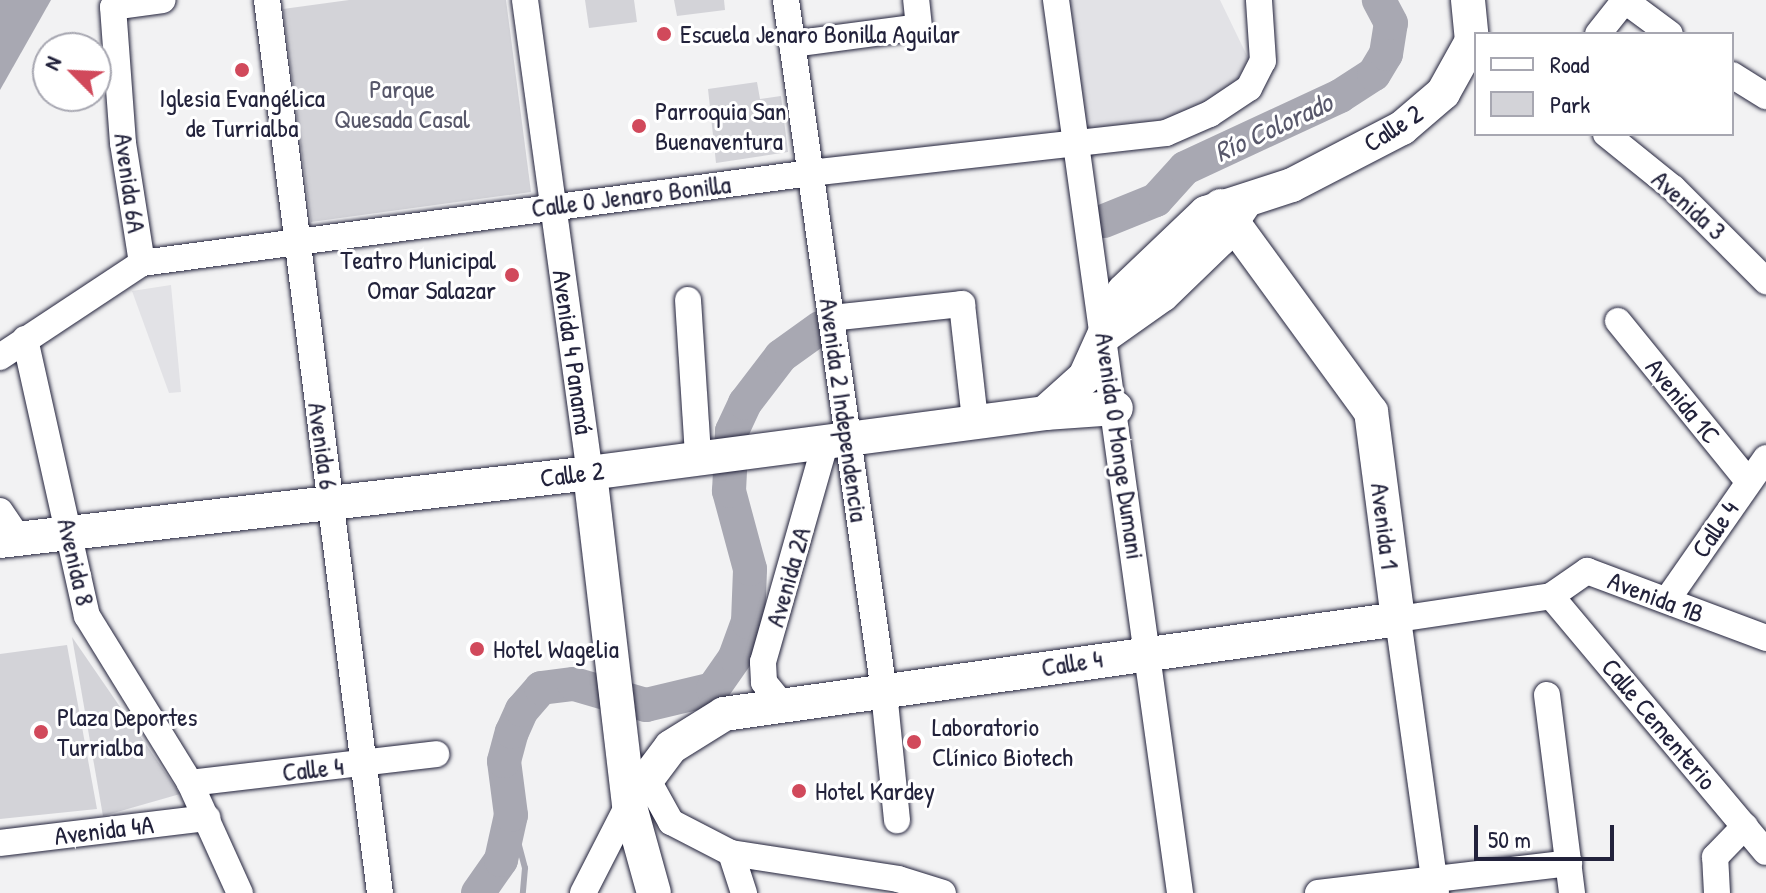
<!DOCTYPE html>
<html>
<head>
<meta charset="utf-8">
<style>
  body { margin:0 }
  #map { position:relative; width:1766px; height:893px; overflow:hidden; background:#f2f2f3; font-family:"Patrick Hand",sans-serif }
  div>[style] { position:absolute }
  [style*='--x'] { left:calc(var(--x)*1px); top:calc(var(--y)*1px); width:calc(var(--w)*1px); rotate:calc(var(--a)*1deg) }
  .built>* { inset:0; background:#e2e2e6 }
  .green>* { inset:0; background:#d3d3d8 }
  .water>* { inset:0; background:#a8a8b2 }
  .stream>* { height:6px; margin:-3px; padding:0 3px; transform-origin:3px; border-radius:3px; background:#a8a8b2 }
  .river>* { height:34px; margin:-17px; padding:0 17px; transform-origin:17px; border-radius:17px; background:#a8a8b2 }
  .roads { filter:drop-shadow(0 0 2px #22223b) drop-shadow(0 0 2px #22223b) }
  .minor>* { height:26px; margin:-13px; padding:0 13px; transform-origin:13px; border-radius:13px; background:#fff }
  .major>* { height:34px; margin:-17px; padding:0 17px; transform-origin:17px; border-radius:17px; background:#fff }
  .dots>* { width:22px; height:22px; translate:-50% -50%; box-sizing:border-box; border:4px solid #fff; border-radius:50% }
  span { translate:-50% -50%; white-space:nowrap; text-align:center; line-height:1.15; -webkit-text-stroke:6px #fff; paint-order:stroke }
  .poi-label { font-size:26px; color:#22223b }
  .left { translate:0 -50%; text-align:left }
  .right { translate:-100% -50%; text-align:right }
  .park-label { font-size:26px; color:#57576a }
  .street-label { font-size:26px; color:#22223b }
  .water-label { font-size:28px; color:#58586b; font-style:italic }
  .legend { position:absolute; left:1474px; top:32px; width:260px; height:104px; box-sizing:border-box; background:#fff; border:2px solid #a7a7b1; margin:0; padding:10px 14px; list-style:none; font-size:24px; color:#22223b }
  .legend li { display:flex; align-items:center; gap:16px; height:40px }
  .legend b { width:40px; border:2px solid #a7a7b1 }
  .north { position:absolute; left:32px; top:32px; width:80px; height:80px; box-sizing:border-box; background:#fff; border:2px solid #a7a7b1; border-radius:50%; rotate:294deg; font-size:22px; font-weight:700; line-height:32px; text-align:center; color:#22223b }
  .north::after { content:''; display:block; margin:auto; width:28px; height:36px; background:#d1495b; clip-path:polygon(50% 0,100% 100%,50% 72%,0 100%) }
  .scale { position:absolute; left:1474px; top:825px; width:140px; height:36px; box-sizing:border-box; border:4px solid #22223b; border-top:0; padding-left:10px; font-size:24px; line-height:28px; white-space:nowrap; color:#22223b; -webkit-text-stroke:6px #fff; paint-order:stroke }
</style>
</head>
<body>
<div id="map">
  <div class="built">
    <i style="clip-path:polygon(1063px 0,1220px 0,1251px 64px,1237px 87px,1163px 126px,1081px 134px)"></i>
    <i style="clip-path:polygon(171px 285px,181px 392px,169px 393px,132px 291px)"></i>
  </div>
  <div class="green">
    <i style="clip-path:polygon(349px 0,506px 0,531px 192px,311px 222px,283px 9px)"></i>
    <i style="clip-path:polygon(585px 0,634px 0,637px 22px,589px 28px)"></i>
    <i style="clip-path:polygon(674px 0,724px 0,725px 10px,677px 16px)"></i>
    <i style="clip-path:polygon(757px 82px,760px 99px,781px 96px,788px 152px,716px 163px,708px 89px)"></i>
    <i style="clip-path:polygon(72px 637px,180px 794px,103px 816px)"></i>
    <i style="clip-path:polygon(67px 645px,97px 809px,0 819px,0 654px)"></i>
  </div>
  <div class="water">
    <i style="clip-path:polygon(0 0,51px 0,0 90px)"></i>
  </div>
  <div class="stream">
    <i style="--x:511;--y:815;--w:55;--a:75.2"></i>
    <i style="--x:525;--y:868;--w:25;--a:95"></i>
  </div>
  <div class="river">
    <i style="--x:1104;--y:221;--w:56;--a:-22"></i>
    <i style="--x:1156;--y:200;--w:43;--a:-47.8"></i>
    <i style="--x:1185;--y:168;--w:171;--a:-24.9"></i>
    <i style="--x:1340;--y:96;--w:40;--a:-32.9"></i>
    <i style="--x:1374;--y:74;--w:23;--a:-59"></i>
    <i style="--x:1386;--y:54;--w:31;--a:-81"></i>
    <i style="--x:1391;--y:23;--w:26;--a:-118"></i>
    <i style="--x:478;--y:893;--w:40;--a:-55.1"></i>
    <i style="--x:501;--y:860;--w:46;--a:-77.5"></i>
    <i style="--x:511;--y:815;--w:54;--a:-97.4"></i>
    <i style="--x:504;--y:761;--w:30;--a:-75"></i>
    <i style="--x:512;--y:732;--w:24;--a:-66"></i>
    <i style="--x:522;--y:710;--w:29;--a:-49"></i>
    <i style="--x:541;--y:688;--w:33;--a:-7"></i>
    <i style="--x:574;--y:684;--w:75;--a:16.3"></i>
    <i style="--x:646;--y:705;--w:69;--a:-13.4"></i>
    <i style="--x:713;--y:689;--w:39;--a:-55"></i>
    <i style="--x:735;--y:657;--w:37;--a:-70"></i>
    <i style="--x:748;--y:622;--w:53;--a:-87.8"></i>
    <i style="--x:750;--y:569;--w:81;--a:-105.1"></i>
    <i style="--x:729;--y:491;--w:60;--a:-87.1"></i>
    <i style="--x:732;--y:431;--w:31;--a:-65"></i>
    <i style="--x:745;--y:403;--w:59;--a:-52.5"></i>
    <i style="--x:781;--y:356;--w:48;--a:-35.7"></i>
  </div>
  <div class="roads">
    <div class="minor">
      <i style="--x:267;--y:0;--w:900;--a:82.79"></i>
      <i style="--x:525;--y:0;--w:477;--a:82.2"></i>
      <i style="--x:786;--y:0;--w:699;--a:81.94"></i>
      <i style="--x:884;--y:692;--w:129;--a:84.2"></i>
      <i style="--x:1056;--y:0;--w:902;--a:82.09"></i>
      <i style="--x:1624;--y:0;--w:57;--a:36.5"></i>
      <i style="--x:1598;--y:34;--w:43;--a:-51.5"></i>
      <i style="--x:792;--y:44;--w:128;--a:-7.6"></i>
      <i style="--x:919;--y:27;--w:27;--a:-96"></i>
      <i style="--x:1732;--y:75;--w:40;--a:32"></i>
      <i style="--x:1606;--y:134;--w:86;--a:38.9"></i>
      <i style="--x:1673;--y:188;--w:132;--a:45"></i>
      <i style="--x:142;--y:263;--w:121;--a:-99"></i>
      <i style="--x:123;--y:143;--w:136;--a:-94.2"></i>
      <i style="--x:113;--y:7;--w:50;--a:-8"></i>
      <i style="--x:688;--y:300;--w:156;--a:86.3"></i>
      <i style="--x:831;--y:318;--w:132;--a:-6.1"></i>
      <i style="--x:962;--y:304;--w:117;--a:83.6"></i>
      <i style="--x:1618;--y:321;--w:206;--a:50.9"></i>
      <i style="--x:25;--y:339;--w:284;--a:77.4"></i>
      <i style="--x:87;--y:616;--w:196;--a:58.3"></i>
      <i style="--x:190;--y:783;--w:121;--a:65.6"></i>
      <i style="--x:0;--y:357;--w:170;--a:-33.5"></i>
      <i style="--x:142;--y:263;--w:674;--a:-7.67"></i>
      <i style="--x:810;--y:173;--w:358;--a:-6.4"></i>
      <i style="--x:1166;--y:133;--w:48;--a:-23.4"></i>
      <i style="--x:1210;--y:114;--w:47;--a:-33.7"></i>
      <i style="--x:1249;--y:88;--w:30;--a:-63"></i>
      <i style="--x:1263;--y:61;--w:61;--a:-93.8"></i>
      <i style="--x:0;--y:511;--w:32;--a:56"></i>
      <i style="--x:1551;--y:596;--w:334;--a:50"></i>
      <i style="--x:1667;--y:600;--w:173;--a:-55.1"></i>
      <i style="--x:1547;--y:695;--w:200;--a:82.8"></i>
      <i style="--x:784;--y:707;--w:32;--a:-129"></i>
      <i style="--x:764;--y:682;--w:20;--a:-93"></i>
      <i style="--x:763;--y:662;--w:230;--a:-74.1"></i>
      <i style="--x:645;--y:775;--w:54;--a:61"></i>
      <i style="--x:671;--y:822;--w:68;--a:27.3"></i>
      <i style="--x:731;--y:853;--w:169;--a:8.8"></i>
      <i style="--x:898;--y:879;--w:47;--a:17.3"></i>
      <i style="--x:190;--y:783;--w:248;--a:-6.7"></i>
      <i style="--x:0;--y:843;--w:209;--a:-6.9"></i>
      <i style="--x:731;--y:853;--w:42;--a:72"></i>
      <i style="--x:583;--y:893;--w:101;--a:-62.9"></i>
      <i style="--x:1318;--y:893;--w:253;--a:-6.8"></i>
      <i style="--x:1436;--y:893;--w:277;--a:-97.9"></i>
      <i style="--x:1398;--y:619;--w:155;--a:-8.5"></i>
      <i style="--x:1551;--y:596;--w:44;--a:-34.8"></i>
      <i style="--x:1587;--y:571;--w:191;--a:20.5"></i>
      <i style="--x:1717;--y:893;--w:36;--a:-93"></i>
      <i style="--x:1715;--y:857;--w:43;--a:-45.9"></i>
    </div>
    <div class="major">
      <i style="--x:1104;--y:336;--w:71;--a:-35.3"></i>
      <i style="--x:1162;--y:295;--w:81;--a:-44"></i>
      <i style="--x:1220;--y:239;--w:41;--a:-55.9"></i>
      <i style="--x:1045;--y:413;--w:71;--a:-4"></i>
      <i style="--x:590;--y:473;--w:332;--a:83.3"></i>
      <i style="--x:629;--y:803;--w:93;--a:74.5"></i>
      <i style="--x:0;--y:541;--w:594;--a:-6.57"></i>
      <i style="--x:590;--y:473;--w:459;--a:-7.5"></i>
      <i style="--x:1045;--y:413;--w:54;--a:-42"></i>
      <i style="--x:1085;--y:377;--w:94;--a:-65.6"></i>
      <i style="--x:1124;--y:291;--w:113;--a:-43.6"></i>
      <i style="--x:1206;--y:213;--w:90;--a:-18"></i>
      <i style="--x:1292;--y:185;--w:124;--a:-27.4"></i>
      <i style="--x:1402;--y:128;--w:54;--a:-40.5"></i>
      <i style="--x:1443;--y:93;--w:60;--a:-60.9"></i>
      <i style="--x:1472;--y:41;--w:41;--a:-95.6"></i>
      <i style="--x:629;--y:803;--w:70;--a:-53.1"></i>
      <i style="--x:671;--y:747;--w:62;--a:-31.9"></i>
      <i style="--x:724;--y:714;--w:681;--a:-8.02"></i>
      <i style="--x:1398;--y:619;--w:209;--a:-97.4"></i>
      <i style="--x:1371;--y:412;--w:255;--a:-126.1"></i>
    </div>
  </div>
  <div class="dots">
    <i style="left:664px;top:34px;background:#d1495b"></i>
    <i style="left:242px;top:70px;background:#d1495b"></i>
    <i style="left:639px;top:126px;background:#d1495b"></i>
    <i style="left:512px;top:275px;background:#d1495b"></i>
    <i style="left:477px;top:649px;background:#d1495b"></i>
    <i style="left:41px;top:732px;background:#d1495b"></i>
    <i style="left:914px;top:742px;background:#d1495b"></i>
    <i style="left:799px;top:791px;background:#d1495b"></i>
  </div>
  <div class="poi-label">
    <span class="left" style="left:680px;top:34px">Escuela Jenaro Bonilla Aguilar</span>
    <span style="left:242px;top:113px">Iglesia Evangélica<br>de Turrialba</span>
    <span class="left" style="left:655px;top:126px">Parroquia San<br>Buenaventura</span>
    <span class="right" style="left:496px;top:275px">Teatro Municipal<br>Omar Salazar</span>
    <span class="left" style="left:493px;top:649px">Hotel Wagelia</span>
    <span class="left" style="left:57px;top:732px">Plaza Deportes<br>Turrialba</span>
    <span class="left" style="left:932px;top:742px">Laboratorio<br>Clínico Biotech</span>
    <span class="left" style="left:815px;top:791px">Hotel Kardey</span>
  </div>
  <div class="park-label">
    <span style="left:402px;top:104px">Parque<br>Quesada Casal</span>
  </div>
  <div class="street-label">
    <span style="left:1393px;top:128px;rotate:-33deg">Calle 2</span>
    <span style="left:130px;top:183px;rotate:82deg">Avenida 6A</span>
    <span style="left:631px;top:196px;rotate:-7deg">Calle 0 Jenaro Bonilla</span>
    <span style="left:1689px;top:205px;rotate:42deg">Avenida 3</span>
    <span style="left:573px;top:352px;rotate:82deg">Avenida 4 Panamá</span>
    <span style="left:1683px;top:401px;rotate:51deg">Avenida 1C</span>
    <span style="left:844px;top:410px;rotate:82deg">Avenida 2 Independencia</span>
    <span style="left:323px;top:446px;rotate:82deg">Avenida 6</span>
    <span style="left:1120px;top:446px;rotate:82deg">Avenida 0 Monge Dumani</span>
    <span style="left:572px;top:474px;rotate:-7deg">Calle 2</span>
    <span style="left:1385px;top:526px;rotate:83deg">Avenida 1</span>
    <span style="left:1715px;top:529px;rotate:-56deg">Calle 4</span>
    <span style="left:76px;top:562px;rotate:77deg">Avenida 8</span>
    <span style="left:788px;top:577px;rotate:-74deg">Avenida 2A</span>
    <span style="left:1656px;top:597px;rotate:21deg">Avenida 1B</span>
    <span style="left:1072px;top:663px;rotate:-9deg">Calle 4</span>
    <span style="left:1659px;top:724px;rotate:50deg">Calle Cementerio</span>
    <span style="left:313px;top:769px;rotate:-6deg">Calle 4</span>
    <span style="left:104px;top:830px;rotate:-7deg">Avenida 4A</span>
  </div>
  <div class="water-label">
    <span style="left:1273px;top:127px;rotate:-25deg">Río Colorado</span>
  </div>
  <ul class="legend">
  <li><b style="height:10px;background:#fff"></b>Road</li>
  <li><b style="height:22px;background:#d3d3d8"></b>Park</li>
  </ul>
  <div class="north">N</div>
  <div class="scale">50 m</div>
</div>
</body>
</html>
